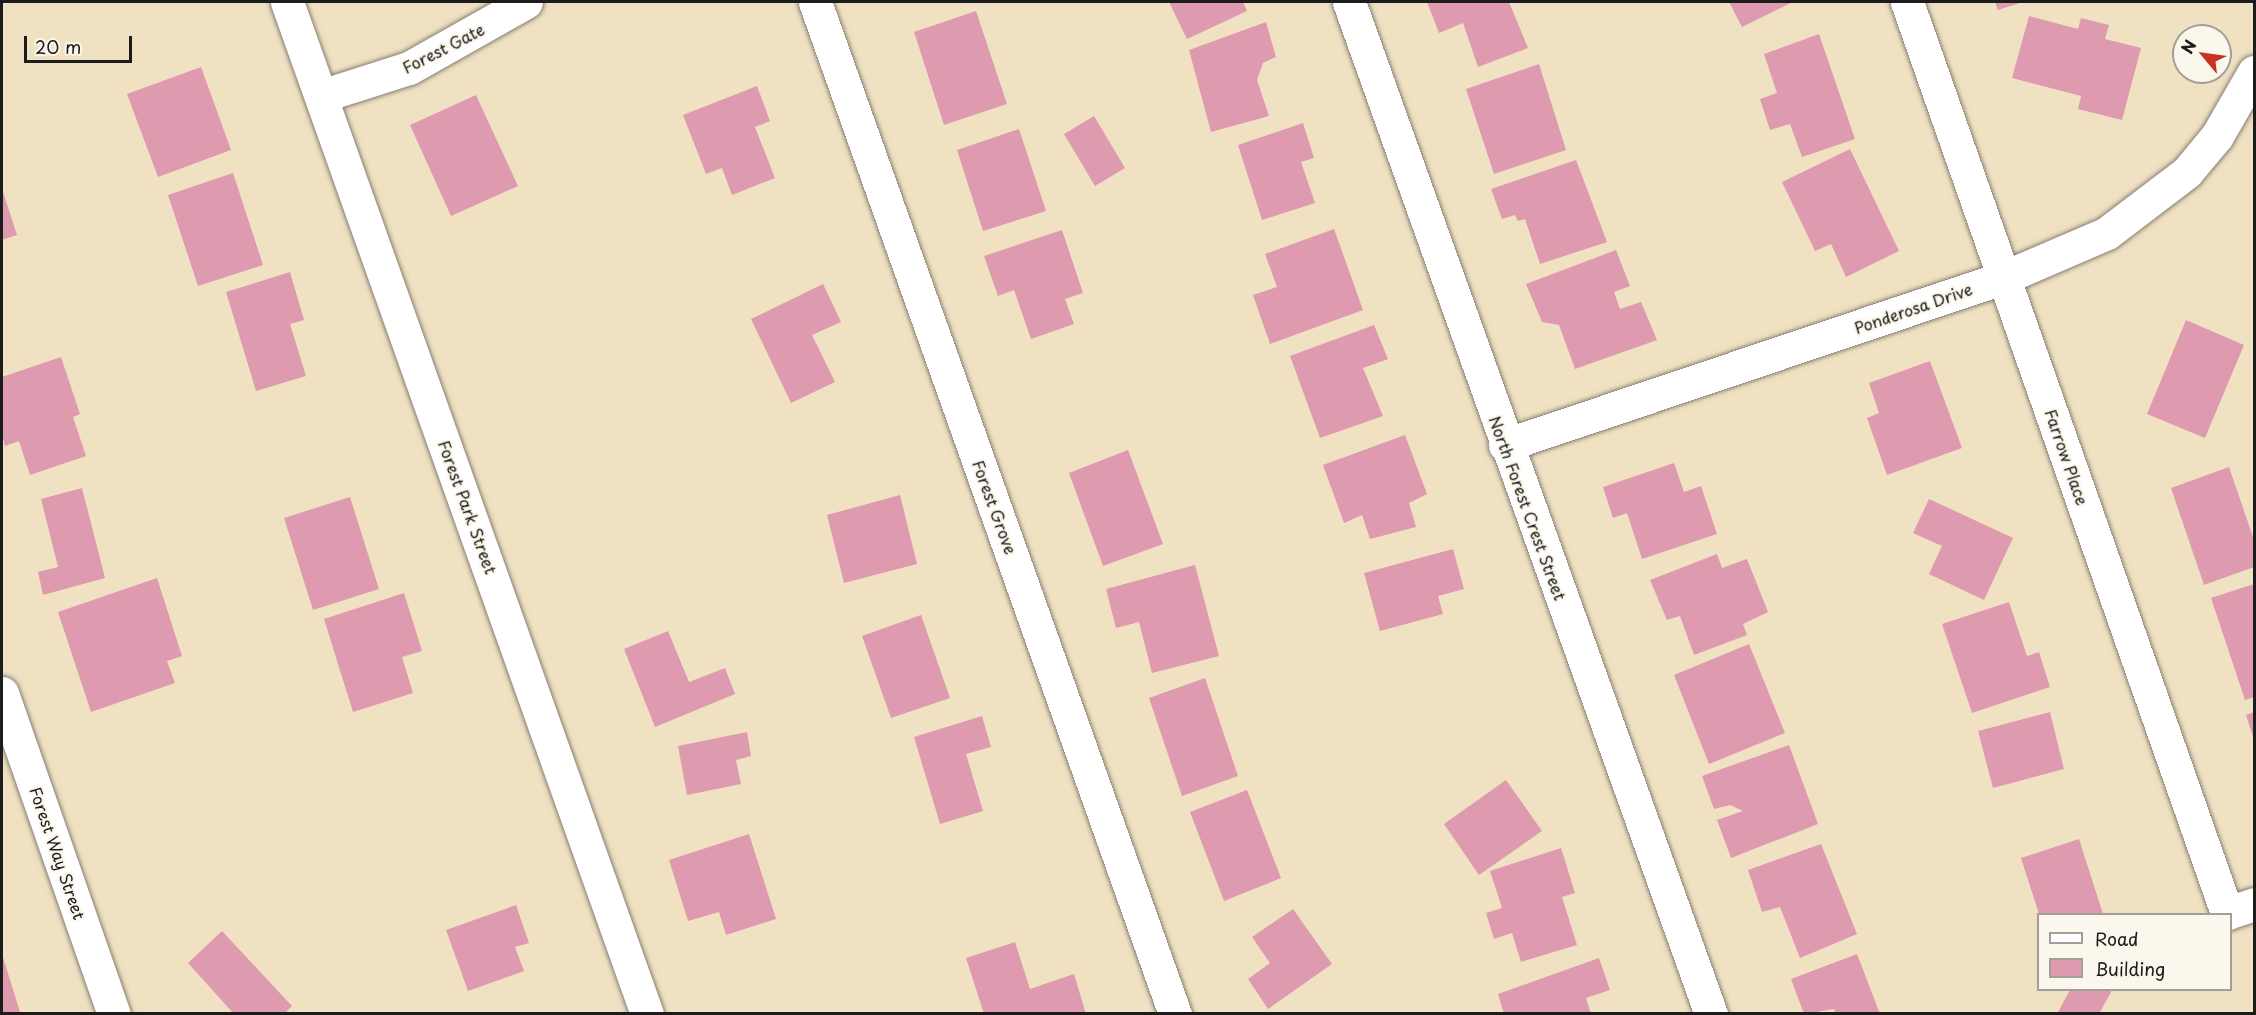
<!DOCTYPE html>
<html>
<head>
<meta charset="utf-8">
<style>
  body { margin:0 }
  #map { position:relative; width:2256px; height:1015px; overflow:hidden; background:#f0e1c3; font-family:"Playpen Sans",sans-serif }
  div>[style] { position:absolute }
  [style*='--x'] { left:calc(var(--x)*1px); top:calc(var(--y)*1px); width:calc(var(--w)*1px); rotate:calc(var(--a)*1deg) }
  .building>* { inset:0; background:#de9aae }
  .roads { filter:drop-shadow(0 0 2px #867e70) drop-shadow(0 0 2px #867e70) }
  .minor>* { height:33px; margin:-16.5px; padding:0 16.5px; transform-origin:16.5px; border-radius:16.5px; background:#fff }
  span { translate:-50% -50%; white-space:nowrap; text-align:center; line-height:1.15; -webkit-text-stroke:4.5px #fbf7ec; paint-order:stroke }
  .street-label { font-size:16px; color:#1c1c1c }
  .frame { position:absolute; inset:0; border:3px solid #1c1c1c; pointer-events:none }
  .legend { position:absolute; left:2037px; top:913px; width:195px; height:78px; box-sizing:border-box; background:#fbf7ec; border:2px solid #a29f99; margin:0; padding:8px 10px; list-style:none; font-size:18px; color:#1c1c1c }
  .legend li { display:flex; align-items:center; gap:12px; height:30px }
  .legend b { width:30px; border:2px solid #a29f99 }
  .north { position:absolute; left:2172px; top:24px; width:60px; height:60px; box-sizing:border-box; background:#fbf7ec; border:2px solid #a29f99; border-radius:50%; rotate:299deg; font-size:16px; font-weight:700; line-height:24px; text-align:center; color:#1c1c1c }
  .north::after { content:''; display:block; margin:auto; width:21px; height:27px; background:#c8321e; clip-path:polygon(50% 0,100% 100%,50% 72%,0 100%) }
  .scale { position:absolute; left:24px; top:36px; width:108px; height:27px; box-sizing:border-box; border:3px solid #1c1c1c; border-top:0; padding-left:8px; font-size:18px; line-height:21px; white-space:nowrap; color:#1c1c1c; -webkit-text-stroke:4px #fbf7ec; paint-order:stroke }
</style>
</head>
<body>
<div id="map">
  <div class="building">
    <i style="clip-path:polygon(1169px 2px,1243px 2px,1247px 11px,1187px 39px)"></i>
    <i style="clip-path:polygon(1427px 2px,1509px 2px,1528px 48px,1478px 67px,1463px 23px,1439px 33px)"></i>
    <i style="clip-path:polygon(1729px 2px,1793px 2px,1742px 27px)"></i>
    <i style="clip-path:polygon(1995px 2px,2023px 2px,1998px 10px)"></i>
    <i style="clip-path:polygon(976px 11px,1007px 104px,944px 125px,914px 32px)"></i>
    <i style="clip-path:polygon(2029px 16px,2078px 29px,2081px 18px,2109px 25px,2105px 39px,2141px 48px,2122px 120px,2078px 109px,2081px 96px,2012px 78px)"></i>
    <i style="clip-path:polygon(1266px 22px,1276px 57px,1263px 63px,1257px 80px,1269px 116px,1211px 132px,1189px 50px)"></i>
    <i style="clip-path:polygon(1819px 34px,1855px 139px,1802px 157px,1790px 124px,1770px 130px,1760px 99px,1777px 93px,1764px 54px)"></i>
    <i style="clip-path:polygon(1539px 64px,1566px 150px,1494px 174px,1466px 89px)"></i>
    <i style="clip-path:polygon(201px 67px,231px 150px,158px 177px,127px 94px)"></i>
    <i style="clip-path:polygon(757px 86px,770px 121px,755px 127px,775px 178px,732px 195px,722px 168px,706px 174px,683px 115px)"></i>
    <i style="clip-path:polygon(476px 95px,518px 186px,451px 216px,410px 125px)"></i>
    <i style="clip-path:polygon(1094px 116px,1125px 168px,1095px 186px,1064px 134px)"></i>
    <i style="clip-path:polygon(1303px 123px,1314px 158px,1301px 162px,1315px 203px,1262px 220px,1238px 145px)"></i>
    <i style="clip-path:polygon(1019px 129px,1046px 211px,983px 231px,957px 150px)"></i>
    <i style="clip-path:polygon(1850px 149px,1899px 251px,1846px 277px,1831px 244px,1815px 251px,1782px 182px)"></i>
    <i style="clip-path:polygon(1576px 160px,1607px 242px,1540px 264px,1525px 219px,1518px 221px,1515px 215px,1502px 219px,1491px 189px)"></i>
    <i style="clip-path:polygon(233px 173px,263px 265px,198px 286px,168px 195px)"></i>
    <i style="clip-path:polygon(2px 189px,17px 235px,2px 240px)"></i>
    <i style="clip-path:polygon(1334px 229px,1363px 310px,1270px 344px,1253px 295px,1277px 287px,1265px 254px)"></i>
    <i style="clip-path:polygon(1062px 230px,1083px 293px,1065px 299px,1074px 324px,1031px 339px,1014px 290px,998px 296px,984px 256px)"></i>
    <i style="clip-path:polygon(1616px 250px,1630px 286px,1614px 292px,1620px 309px,1641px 302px,1657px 340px,1575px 369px,1559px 325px,1542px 322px,1526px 284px)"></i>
    <i style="clip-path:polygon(290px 272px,304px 320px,290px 324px,306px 376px,256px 391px,226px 292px)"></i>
    <i style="clip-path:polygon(823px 284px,841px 322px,812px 335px,835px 382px,791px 403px,751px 319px)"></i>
    <i style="clip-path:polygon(2186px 320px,2244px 345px,2205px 438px,2147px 414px)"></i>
    <i style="clip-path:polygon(1374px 325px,1388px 359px,1363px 368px,1383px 416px,1320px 438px,1290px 356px)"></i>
    <i style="clip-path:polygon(61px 357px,80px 414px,73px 417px,86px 456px,30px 475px,19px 441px,5px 446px,2px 435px,2px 377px)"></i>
    <i style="clip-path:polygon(1930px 361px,1962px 448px,1887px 475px,1867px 418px,1879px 413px,1869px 383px)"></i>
    <i style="clip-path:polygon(1405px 435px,1427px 494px,1409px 503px,1416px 527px,1370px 539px,1362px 515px,1344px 523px,1323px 465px)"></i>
    <i style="clip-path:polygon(1128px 450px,1163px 544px,1103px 566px,1069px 473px)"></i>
    <i style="clip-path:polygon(1674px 463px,1684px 492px,1701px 486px,1717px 534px,1642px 559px,1627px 513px,1613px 518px,1603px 487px)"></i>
    <i style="clip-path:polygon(2229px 467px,2254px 540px,2254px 567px,2204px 585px,2171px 488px)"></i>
    <i style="clip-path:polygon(82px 488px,105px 578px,43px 595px,38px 572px,58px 567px,41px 499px)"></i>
    <i style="clip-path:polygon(900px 495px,917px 564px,844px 583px,827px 515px)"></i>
    <i style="clip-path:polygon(350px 497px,379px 589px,313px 610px,284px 518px)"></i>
    <i style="clip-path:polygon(1929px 499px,2013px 538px,1984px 600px,1929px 574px,1942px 546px,1913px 533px)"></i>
    <i style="clip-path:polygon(1453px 549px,1464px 589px,1438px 596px,1443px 614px,1380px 631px,1364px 573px)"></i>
    <i style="clip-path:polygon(1717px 554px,1722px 568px,1747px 559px,1768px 612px,1743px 624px,1747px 635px,1694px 655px,1680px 616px,1667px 620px,1650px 580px)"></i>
    <i style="clip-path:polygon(1195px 565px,1219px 656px,1152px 673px,1139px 622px,1116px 628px,1106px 589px)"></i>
    <i style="clip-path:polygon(157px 578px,182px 656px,167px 661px,175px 683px,91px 712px,58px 612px)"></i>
    <i style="clip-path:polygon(2254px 584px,2254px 697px,2245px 700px,2211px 598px)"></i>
    <i style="clip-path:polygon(404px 593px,422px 651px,402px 657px,413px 693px,353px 712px,324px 619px)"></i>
    <i style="clip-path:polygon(2009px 602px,2027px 656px,2039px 652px,2050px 687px,1972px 713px,1942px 624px)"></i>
    <i style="clip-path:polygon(921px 615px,950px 698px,891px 718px,862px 636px)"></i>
    <i style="clip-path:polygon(668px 631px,689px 682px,725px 668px,735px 694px,655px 727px,624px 649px)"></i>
    <i style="clip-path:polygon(1749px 644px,1785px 733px,1709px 764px,1674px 675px)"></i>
    <i style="clip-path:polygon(1205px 678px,1238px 776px,1182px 796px,1149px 698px)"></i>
    <i style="clip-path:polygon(2050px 712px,2064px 769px,1993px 788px,1978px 731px)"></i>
    <i style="clip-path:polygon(2254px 712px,2254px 740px,2246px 715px)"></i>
    <i style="clip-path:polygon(982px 716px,991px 747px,966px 754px,983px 811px,940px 824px,914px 737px)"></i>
    <i style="clip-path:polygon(747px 732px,751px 756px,736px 760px,741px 784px,687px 795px,678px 746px)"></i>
    <i style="clip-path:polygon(1789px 745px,1818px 824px,1731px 858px,1717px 820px,1743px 811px,1730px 805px,1714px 809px,1702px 776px)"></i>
    <i style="clip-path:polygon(1506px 780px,1542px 831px,1479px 875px,1444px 824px)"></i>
    <i style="clip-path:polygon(1247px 790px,1281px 878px,1224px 901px,1190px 812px)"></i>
    <i style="clip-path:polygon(749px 834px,776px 919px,726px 935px,719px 912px,688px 921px,669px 860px)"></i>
    <i style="clip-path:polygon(2079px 839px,2103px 914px,2039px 914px,2021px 858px)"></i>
    <i style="clip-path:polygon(1821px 844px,1857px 934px,1800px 958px,1780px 907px,1762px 912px,1748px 870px)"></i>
    <i style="clip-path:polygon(1561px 848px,1575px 893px,1562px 897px,1577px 945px,1521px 962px,1512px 933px,1494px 939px,1486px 913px,1502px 908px,1490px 871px)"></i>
    <i style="clip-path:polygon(516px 905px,529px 943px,515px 947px,524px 971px,468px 991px,446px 930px)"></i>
    <i style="clip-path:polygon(1293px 909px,1332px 964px,1268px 1009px,1248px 979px,1270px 963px,1252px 937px)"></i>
    <i style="clip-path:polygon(222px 931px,292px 1006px,284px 1014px,234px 1014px,188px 963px)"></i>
    <i style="clip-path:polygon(1015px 942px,1030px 989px,1074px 974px,1086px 1014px,984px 1014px,966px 958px)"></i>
    <i style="clip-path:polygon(2px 954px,20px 1012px,16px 1014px,2px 1014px)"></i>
    <i style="clip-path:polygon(1857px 954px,1880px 1014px,1836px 1014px,1834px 1009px,1804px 1014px,1791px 979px)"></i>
    <i style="clip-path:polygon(1599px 958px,1610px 990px,1586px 998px,1591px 1014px,1504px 1014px,1498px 994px)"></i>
    <i style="clip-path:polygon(2070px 990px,2112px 990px,2099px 1014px,2057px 1014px)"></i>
  </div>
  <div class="roads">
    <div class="minor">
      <i style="--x:287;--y:2;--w:1074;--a:70.42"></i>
      <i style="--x:815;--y:2;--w:1074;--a:70.42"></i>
      <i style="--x:1349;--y:2;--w:1075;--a:70.32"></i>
      <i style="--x:1907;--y:2;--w:966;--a:70.65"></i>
      <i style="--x:2227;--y:913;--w:28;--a:-18"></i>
      <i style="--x:321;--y:96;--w:92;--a:-17.7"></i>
      <i style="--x:409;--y:68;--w:134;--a:-29.4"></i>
      <i style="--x:1505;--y:445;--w:527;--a:-18.57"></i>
      <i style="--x:2005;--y:277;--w:111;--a:-23.3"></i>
      <i style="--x:2107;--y:233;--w:101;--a:-37.3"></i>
      <i style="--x:2187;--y:172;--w:47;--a:-50.2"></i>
      <i style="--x:2217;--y:136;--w:74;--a:-60"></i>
      <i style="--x:2;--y:693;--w:340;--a:70.8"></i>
    </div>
  </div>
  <div class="street-label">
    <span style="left:443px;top:48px;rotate:-27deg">Forest Gate</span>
    <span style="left:1913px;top:308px;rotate:-19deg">Ponderosa Drive</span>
    <span style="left:2067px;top:457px;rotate:71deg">Farrow Place</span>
    <span style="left:468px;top:507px;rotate:70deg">Forest Park Street</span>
    <span style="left:995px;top:507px;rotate:70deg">Forest Grove</span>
    <span style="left:1528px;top:508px;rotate:70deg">North Forest Crest Street</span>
    <span style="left:58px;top:853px;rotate:71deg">Forest Way Street</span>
  </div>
  <div class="frame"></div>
  <ul class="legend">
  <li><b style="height:8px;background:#fff"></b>Road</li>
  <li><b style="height:16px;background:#de9aae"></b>Building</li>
  </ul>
  <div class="north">N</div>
  <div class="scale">20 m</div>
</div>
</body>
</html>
